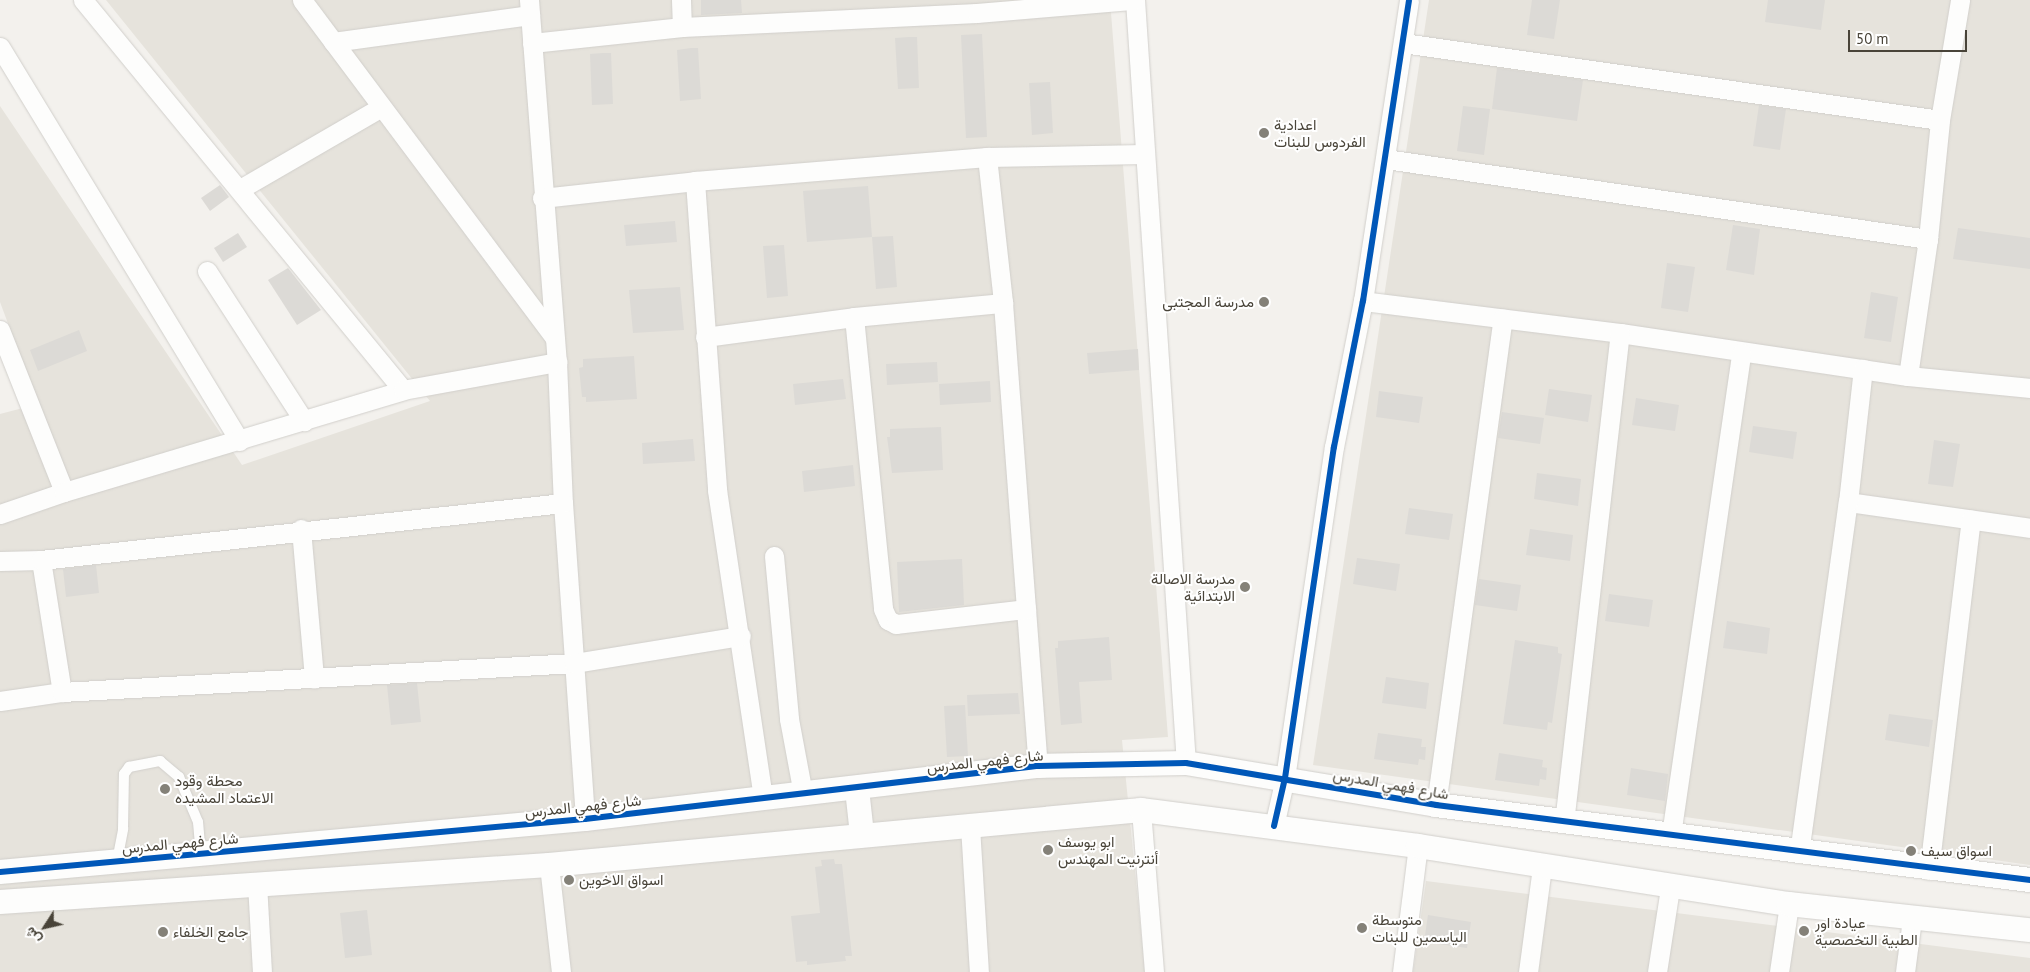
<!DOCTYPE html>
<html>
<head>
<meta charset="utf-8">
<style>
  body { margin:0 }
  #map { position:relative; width:2030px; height:972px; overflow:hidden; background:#f3f1ed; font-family:"PT Sans",Vazirmatn,sans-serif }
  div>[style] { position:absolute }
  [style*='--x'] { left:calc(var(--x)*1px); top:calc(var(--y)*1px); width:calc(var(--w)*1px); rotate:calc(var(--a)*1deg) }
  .residential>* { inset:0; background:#e6e3dc }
  .building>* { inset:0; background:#dcdad6 }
  .roads { filter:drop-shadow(0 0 1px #d1cfcb) drop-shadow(0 0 1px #d1cfcb) }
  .service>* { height:10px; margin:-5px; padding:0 5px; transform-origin:5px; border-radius:5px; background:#fdfdfc }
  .minor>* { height:19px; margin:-9.5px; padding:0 9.5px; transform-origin:9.5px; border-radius:9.5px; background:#fdfdfc }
  .tertiary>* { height:24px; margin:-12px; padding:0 12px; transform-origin:12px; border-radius:12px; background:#fdfdfc }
  .cycleway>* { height:6px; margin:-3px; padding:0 3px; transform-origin:3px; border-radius:3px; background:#0057b8 }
  .dots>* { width:14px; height:14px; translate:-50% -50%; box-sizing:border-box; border:2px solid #fff; border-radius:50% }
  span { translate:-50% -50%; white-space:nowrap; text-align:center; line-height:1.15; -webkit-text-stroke:4px #fff; paint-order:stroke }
  .poi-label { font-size:15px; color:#494439 }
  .left { translate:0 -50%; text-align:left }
  .right { translate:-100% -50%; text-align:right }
  .street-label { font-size:15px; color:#494439 }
  .north { position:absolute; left:20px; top:902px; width:50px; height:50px; -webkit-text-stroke:4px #fff; paint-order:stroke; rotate:235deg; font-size:14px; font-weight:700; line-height:20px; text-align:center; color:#494439 }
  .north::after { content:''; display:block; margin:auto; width:18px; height:22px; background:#494439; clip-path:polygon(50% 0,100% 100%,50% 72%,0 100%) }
  .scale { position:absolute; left:1848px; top:30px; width:119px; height:22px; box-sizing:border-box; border:2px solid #494439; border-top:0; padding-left:6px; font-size:15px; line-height:18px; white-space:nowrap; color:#494439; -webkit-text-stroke:4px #fff; paint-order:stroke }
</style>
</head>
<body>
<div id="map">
  <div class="residential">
    <i style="clip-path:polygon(106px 0,1110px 0,1168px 737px,1122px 740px,1145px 972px,0 972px,0 414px,38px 404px,0 302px,0 106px,242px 465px,430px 401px)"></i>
    <i style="clip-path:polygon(1429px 0,2030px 0,2030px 865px,1313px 765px)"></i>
    <i style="clip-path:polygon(1426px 881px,2030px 958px,2030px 972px,1413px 972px)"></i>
  </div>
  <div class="building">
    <i style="clip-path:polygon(701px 0,741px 0,742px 13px,701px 15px)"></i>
    <i style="clip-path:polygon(1532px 0,1560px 0,1554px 39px,1527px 35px)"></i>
    <i style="clip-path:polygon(1768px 0,1825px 0,1821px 30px,1765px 22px)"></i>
    <i style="clip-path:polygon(982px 34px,987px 137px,966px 138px,961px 35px)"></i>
    <i style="clip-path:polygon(909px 37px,917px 37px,919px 88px,898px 89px,895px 38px)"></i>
    <i style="clip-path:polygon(691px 48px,698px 48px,701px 99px,680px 101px,677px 50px)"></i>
    <i style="clip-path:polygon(603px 53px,611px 53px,613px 104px,592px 105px,590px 54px)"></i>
    <i style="clip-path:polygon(1497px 68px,1583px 80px,1577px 121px,1492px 109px)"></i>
    <i style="clip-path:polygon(1050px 82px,1053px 133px,1032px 135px,1029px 83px)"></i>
    <i style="clip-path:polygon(1759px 105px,1786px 109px,1780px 150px,1753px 146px)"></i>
    <i style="clip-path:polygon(1463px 106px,1490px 109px,1484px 155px,1457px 151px)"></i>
    <i style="clip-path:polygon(220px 185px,229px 197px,210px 211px,201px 198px)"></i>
    <i style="clip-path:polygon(868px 186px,872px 237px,807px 242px,803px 191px)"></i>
    <i style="clip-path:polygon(675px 221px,677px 242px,626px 246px,624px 225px)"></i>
    <i style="clip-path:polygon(1733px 225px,1760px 229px,1754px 275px,1726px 270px)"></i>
    <i style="clip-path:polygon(1958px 228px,2030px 238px,2030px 269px,1953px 259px)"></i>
    <i style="clip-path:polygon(238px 233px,247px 247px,223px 262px,214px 248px)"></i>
    <i style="clip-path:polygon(893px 236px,897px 287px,876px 289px,872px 237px)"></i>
    <i style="clip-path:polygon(784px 245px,788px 296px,767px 298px,763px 246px)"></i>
    <i style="clip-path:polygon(1667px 263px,1695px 267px,1688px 312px,1661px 308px)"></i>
    <i style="clip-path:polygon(288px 268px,321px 310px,297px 325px,268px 280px)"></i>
    <i style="clip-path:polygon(680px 287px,684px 330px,633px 333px,629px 290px)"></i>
    <i style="clip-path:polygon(1871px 292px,1898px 297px,1891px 342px,1864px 338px)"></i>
    <i style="clip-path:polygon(79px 330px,87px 351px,38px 371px,30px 350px)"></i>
    <i style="clip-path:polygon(1138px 349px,1139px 370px,1089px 374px,1087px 353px)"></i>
    <i style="clip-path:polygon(634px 356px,637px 399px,586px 402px,586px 397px,582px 397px,579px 368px,583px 367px,583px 359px)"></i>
    <i style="clip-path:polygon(937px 362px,938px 382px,887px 385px,886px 364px)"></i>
    <i style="clip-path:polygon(843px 379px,846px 399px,795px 405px,793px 384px)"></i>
    <i style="clip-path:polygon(990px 381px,991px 402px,940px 405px,939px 384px)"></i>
    <i style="clip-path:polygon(1549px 389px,1592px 395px,1588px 422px,1545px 415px)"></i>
    <i style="clip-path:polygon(1379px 391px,1423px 397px,1419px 423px,1376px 417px)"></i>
    <i style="clip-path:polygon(1636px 398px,1679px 405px,1675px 431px,1632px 425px)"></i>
    <i style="clip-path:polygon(1502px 412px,1544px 418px,1540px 444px,1498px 438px)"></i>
    <i style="clip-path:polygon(1753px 426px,1797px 432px,1793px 459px,1749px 452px)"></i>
    <i style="clip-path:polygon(941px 427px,943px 470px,892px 473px,887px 437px,890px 437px,890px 429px)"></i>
    <i style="clip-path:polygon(693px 439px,695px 461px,643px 464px,642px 443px)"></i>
    <i style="clip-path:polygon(1934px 440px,1960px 444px,1953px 487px,1928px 484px)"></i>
    <i style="clip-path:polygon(853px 465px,855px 486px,804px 492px,802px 471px)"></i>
    <i style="clip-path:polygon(1537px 473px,1581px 479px,1578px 506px,1534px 499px)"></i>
    <i style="clip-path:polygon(1409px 508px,1453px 514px,1449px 540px,1405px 534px)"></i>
    <i style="clip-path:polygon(1530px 529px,1573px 535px,1570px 561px,1526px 555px)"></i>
    <i style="clip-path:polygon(1357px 558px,1400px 564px,1396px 591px,1353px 584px)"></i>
    <i style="clip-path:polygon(962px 559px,964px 605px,899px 612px,897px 562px)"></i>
    <i style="clip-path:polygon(96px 565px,99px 593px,66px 597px,63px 569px)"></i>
    <i style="clip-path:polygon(1479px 579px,1521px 585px,1517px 611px,1475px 605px)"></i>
    <i style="clip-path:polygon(1609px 594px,1653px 600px,1649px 627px,1605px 621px)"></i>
    <i style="clip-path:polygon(1727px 621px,1770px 628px,1767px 654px,1723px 648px)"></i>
    <i style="clip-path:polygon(1109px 637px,1112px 680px,1079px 682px,1082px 723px,1061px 725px,1055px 648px,1058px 648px,1058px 641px)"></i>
    <i style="clip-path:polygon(1515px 640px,1558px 647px,1558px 653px,1562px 654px,1552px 723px,1548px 722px,1547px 730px,1503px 724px)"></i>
    <i style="clip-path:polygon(1386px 677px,1429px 683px,1426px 709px,1382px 703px)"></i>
    <i style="clip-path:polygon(417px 683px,421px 722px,391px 725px,387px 685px)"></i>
    <i style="clip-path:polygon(1018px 693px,1020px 714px,968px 716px,967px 695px)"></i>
    <i style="clip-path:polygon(965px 705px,968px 756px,947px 757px,944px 706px)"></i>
    <i style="clip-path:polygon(1889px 714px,1933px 720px,1929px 747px,1885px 740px)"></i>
    <i style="clip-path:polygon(1378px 733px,1422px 739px,1421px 747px,1426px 747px,1425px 760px,1419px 759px,1418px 765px,1374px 759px)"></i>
    <i style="clip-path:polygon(1499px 753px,1543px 760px,1542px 767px,1547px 768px,1546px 780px,1540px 779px,1539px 786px,1495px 780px)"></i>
    <i style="clip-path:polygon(1631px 768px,1668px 774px,1665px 801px,1627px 795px)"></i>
    <i style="clip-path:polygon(834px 859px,835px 864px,842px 864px,852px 956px,845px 956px,846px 961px,807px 965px,807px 961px,796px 962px,791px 916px,820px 913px,815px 867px,822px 866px,821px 860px)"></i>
    <i style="clip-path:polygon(367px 910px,372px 955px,345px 958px,340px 913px)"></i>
    <i style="clip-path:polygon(1428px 915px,1471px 922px,1467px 948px,1424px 942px)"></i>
  </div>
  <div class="roads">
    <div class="service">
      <i style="--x:117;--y:861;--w:33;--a:-79"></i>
      <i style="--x:123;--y:829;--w:55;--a:-89"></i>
      <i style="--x:124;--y:774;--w:9;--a:-54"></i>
      <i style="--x:129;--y:767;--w:32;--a:-11"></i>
      <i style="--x:160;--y:761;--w:25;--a:40"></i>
      <i style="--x:179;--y:777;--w:49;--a:67.1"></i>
      <i style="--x:198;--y:822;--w:32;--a:85"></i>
    </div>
    <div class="minor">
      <i style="--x:83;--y:0;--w:504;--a:50.63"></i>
      <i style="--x:302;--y:0;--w:421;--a:53.2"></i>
      <i style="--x:529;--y:0;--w:363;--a:85.6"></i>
      <i style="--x:557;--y:362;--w:141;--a:87.6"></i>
      <i style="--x:563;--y:503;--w:317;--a:86"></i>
      <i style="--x:681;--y:0;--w:27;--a:88"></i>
      <i style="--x:1135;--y:0;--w:765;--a:86.18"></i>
      <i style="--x:333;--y:42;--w:199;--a:-7.8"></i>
      <i style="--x:532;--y:43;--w:151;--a:-6.1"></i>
      <i style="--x:682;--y:27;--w:295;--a:-2.7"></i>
      <i style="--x:977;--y:13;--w:157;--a:-4.8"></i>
      <i style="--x:1403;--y:43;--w:542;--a:8.16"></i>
      <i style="--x:0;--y:47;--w:461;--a:58.7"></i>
      <i style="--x:987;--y:157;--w:147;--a:83.7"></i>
      <i style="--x:1003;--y:303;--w:464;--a:85.7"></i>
      <i style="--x:1386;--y:159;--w:548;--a:8.4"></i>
      <i style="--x:695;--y:181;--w:310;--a:85.9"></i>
      <i style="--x:717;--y:490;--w:309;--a:81.5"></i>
      <i style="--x:240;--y:189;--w:162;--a:-30.1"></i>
      <i style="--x:542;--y:198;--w:154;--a:-6.3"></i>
      <i style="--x:695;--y:181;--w:293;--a:-4.7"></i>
      <i style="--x:987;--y:157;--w:157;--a:-1.1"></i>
      <i style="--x:207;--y:271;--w:179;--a:57.1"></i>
      <i style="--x:1363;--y:301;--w:259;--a:7.1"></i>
      <i style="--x:1620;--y:333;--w:291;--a:8.5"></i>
      <i style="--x:1908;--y:376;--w:123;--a:5.6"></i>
      <i style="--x:854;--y:317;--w:293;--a:84.3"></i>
      <i style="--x:883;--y:609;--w:12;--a:66"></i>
      <i style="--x:888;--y:620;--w:9;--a:27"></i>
      <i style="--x:896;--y:624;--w:131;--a:-6.6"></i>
      <i style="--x:0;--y:330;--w:174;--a:68.4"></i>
      <i style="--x:705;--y:337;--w:150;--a:-7.6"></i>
      <i style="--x:854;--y:317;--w:150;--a:-5.4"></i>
      <i style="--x:1908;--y:376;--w:138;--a:-81.7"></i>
      <i style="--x:1928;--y:239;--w:120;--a:-84.2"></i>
      <i style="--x:1940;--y:120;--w:122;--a:-80.5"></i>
      <i style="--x:1848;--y:502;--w:184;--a:8.1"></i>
      <i style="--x:0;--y:514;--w:68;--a:-19"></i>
      <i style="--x:64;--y:492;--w:354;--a:-16.7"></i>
      <i style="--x:403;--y:390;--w:157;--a:-10.3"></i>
      <i style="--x:301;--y:529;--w:150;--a:85"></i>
      <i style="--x:774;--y:556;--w:164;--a:84.7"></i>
      <i style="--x:789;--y:719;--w:76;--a:79.4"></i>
      <i style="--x:41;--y:560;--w:134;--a:81"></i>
      <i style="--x:0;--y:561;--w:41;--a:-1.4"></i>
      <i style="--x:41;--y:560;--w:525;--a:-6.23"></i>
      <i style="--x:0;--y:701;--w:63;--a:-8.3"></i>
      <i style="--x:62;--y:692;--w:513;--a:-3.24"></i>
      <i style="--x:574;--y:663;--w:169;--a:-9.2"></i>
      <i style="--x:1436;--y:805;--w:491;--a:-82.2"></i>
      <i style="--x:1141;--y:810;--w:163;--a:85.4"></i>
      <i style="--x:1564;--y:823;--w:493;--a:-83.5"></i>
      <i style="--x:970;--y:826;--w:146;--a:86.5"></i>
      <i style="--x:1274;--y:826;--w:49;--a:-77.1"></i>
      <i style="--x:1285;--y:778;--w:335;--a:-81.6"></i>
      <i style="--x:1334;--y:447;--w:149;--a:-78.8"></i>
      <i style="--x:1363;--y:301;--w:304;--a:-81.3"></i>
      <i style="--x:1671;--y:835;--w:487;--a:-81.7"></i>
      <i style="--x:1799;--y:853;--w:354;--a:-82.1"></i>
      <i style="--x:1848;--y:502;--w:134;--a:-83.6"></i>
      <i style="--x:549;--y:865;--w:108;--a:83.6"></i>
      <i style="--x:1929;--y:870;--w:353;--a:-83.2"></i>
      <i style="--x:257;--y:883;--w:89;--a:86.8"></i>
      <i style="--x:1402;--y:972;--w:127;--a:-82.8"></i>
      <i style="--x:1528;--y:972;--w:106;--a:-82.4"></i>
      <i style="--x:1657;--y:972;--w:85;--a:-81.2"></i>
      <i style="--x:1779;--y:972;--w:69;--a:-81.6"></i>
      <i style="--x:1905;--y:972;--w:53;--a:-82.5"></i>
    </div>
    <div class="tertiary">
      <i style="--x:857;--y:789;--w:45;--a:83.7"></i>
      <i style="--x:0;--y:872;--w:587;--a:-5.18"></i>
      <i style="--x:585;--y:819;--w:456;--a:-6.7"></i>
      <i style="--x:1038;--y:766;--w:148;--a:-1.2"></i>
      <i style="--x:1186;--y:763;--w:254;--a:9.5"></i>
      <i style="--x:1436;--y:805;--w:599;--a:7.2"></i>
      <i style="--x:0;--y:902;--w:550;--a:-3.86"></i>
      <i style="--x:549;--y:865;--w:595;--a:-5.31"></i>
      <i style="--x:1141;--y:810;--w:279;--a:7.4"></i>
      <i style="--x:1418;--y:846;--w:376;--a:8.9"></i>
      <i style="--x:1789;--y:904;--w:242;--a:6.2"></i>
    </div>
  </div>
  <div class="cycleway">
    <i style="--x:1274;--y:826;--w:49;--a:-77.1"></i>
    <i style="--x:1285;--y:778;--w:335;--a:-81.6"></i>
    <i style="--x:1334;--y:447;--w:149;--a:-78.8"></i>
    <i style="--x:1363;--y:301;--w:304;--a:-81.3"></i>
    <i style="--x:0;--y:872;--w:587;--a:-5.18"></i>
    <i style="--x:585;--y:819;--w:456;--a:-6.7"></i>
    <i style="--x:1038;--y:766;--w:148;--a:-1.2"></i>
    <i style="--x:1186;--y:763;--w:254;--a:9.5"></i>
    <i style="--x:1436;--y:805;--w:599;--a:7.2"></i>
  </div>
  <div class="dots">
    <i style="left:1264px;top:133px;background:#848178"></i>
    <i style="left:1264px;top:302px;background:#848178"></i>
    <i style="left:1245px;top:587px;background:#848178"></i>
    <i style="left:165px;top:789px;background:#848178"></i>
    <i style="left:1048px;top:850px;background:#848178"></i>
    <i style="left:1911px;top:851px;background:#848178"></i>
    <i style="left:569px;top:880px;background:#848178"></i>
    <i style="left:1362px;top:928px;background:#848178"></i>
    <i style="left:1804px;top:931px;background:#848178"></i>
    <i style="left:163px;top:932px;background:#848178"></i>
  </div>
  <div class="poi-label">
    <span class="left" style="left:1274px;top:133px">اعدادية<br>الفردوس للبنات</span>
    <span class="right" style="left:1254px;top:302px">مدرسة المجتبى</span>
    <span class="right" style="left:1235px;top:587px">مدرسة الاصالة<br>الابتدائية</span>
    <span class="left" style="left:175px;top:789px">محطة وقود<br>الاعتماد المشيده</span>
    <span class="left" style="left:1058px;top:850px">ابو يوسف<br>أنترنيت المهندس</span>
    <span class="left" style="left:1921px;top:851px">اسواق سيف</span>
    <span class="left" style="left:579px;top:880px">اسواق الاخوين</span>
    <span class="left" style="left:1372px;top:928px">متوسطة<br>الياسمين للبنات</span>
    <span class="left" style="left:1815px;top:931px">عيادة اور<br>الطبية التخصصية</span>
    <span class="left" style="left:173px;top:932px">جامع الخلفاء</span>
  </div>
  <div class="street-label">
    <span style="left:985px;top:761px;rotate:-6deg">شارع فهمي المدرس</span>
    <span style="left:1391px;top:784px;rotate:10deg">شارع فهمي المدرس</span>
    <span style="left:583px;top:806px;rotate:-6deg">شارع فهمي المدرس</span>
    <span style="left:180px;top:843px;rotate:-5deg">شارع فهمي المدرس</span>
  </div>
  <div class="north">ش</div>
  <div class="scale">50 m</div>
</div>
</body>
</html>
